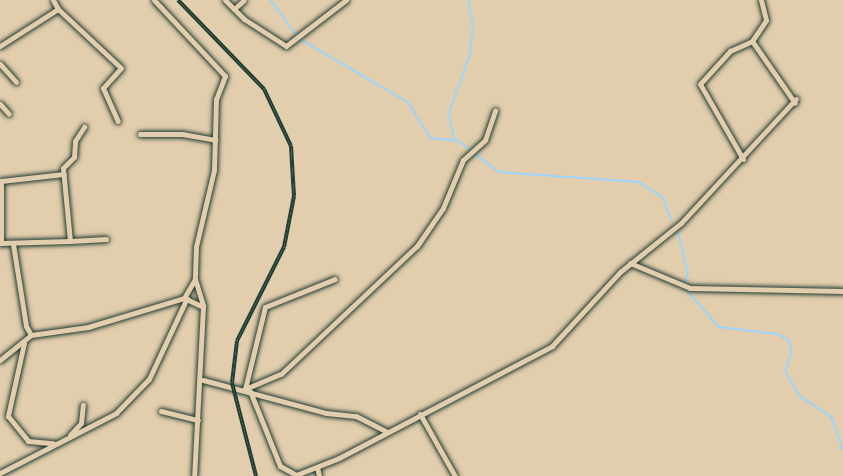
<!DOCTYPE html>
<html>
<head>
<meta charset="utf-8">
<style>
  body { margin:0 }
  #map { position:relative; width:843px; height:476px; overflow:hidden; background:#e2cdac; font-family:"Patrick Hand",sans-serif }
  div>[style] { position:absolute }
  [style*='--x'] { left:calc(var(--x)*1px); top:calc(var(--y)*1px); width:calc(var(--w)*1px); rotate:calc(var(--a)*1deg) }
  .stream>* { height:1.5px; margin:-0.75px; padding:0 0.75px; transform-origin:0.75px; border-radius:0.75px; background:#9cd5fc }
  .roads { filter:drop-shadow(0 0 2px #1f3d34) drop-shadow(0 0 2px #1f3d34) }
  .street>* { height:5px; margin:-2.5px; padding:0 2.5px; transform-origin:2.5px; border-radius:2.5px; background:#e2cdac }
  .rail>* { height:4px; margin-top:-2px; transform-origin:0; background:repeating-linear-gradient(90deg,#e2cdac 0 4.5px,#1f3d34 0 9px); box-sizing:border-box; border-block:2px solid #1f3d34 }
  span { translate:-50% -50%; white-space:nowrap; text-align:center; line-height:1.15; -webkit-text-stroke:6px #e2cdac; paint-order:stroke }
</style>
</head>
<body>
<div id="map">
  <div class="stream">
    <i style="--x:271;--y:0;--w:44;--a:54.2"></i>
    <i style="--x:300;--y:39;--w:125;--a:30.3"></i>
    <i style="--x:408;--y:102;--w:43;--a:57.4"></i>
    <i style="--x:431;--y:138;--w:28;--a:6"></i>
    <i style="--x:459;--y:141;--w:15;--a:37"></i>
    <i style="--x:454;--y:140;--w:27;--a:-100"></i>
    <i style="--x:449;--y:113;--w:62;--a:-70.1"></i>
    <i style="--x:470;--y:55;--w:27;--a:-84"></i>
    <i style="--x:473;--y:28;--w:28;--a:-100"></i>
    <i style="--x:474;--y:153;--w:31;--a:37"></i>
    <i style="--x:499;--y:172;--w:140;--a:4.1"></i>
    <i style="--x:639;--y:182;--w:28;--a:32"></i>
    <i style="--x:663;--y:197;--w:25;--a:69"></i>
    <i style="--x:678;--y:230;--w:44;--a:76.9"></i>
    <i style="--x:688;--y:273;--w:11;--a:105"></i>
    <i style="--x:686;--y:289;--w:50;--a:49"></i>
    <i style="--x:719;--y:327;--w:59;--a:6.8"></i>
    <i style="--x:778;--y:334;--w:13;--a:29"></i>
    <i style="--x:789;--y:340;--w:12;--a:76"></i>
    <i style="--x:792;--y:352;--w:20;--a:108"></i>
    <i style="--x:786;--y:371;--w:11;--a:63"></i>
    <i style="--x:791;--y:381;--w:19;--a:58"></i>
    <i style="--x:801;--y:397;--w:37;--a:33"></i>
    <i style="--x:832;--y:417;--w:34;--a:71"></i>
  </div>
  <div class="roads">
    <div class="street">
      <i style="--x:154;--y:0;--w:104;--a:46.9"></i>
      <i style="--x:225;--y:76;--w:25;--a:111"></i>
      <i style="--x:216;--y:99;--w:71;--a:91.6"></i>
      <i style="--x:214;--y:170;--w:79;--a:103.2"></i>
      <i style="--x:196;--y:247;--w:32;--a:92"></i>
      <i style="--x:195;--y:279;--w:28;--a:73"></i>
      <i style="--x:225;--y:0;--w:27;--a:45"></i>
      <i style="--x:244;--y:19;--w:50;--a:32.7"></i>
      <i style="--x:286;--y:46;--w:76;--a:-37.5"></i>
      <i style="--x:58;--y:9;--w:86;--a:43.1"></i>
      <i style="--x:121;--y:68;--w:27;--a:132"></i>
      <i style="--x:103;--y:88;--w:36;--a:66"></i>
      <i style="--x:234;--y:9;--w:13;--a:-42"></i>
      <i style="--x:752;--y:41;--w:25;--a:-56"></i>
      <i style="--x:766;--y:20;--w:21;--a:-104"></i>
      <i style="--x:0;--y:46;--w:69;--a:-32.5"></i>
      <i style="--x:58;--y:9;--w:10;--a:-119"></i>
      <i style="--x:0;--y:64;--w:24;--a:48"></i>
      <i style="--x:0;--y:104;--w:13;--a:48"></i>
      <i style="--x:140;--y:134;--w:42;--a:0"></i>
      <i style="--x:182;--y:134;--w:34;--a:10"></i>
      <i style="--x:743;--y:159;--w:86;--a:-119.8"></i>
      <i style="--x:700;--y:84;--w:45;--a:-47.7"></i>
      <i style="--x:730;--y:51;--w:24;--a:-24"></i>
      <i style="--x:752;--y:41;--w:75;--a:55.3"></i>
      <i style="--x:70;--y:241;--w:36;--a:-3"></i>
      <i style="--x:0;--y:243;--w:70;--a:-1.6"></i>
      <i style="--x:70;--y:241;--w:73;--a:-95.5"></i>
      <i style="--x:63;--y:168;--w:16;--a:-45"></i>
      <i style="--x:74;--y:157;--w:16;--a:-86"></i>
      <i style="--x:75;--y:141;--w:17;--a:-57"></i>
      <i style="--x:1;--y:243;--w:62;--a:-90"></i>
      <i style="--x:1;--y:181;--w:63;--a:-6.3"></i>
      <i style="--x:13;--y:244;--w:83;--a:81"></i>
      <i style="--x:26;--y:326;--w:10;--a:61"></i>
      <i style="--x:31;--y:335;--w:58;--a:-8"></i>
      <i style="--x:88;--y:327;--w:100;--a:-16.8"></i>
      <i style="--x:184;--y:298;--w:21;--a:25"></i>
      <i style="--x:203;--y:307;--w:169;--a:93"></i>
      <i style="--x:630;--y:263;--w:65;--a:22.6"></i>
      <i style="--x:690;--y:288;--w:153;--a:1.1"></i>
      <i style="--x:184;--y:298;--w:22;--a:-60"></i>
      <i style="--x:24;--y:343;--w:75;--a:102.4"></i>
      <i style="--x:8;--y:416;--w:32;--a:51"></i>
      <i style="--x:28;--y:441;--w:25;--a:5"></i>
      <i style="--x:0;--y:360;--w:40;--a:-39"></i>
      <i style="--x:203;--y:380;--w:127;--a:15"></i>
      <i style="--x:326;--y:413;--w:30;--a:6"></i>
      <i style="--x:356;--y:416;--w:34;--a:27"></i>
      <i style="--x:245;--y:389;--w:39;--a:-23"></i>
      <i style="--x:281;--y:374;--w:187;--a:-43.3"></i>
      <i style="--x:417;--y:246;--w:46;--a:-55.6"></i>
      <i style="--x:443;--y:208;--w:52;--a:-67.4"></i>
      <i style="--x:463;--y:160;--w:30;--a:-42"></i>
      <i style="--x:485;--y:140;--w:31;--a:-71"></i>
      <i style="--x:245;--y:389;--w:84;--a:-76.3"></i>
      <i style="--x:265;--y:307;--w:75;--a:-21.8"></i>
      <i style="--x:250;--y:391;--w:81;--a:68.2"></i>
      <i style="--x:280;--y:466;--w:18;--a:29"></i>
      <i style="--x:296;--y:475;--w:46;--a:-21.6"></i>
      <i style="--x:339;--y:458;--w:241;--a:-27.7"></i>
      <i style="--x:552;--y:346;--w:100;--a:-47.4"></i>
      <i style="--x:620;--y:272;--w:78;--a:-38.8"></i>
      <i style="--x:681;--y:223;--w:169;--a:-47.2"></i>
      <i style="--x:161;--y:411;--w:38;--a:14"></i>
      <i style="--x:420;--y:414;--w:71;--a:60.6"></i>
      <i style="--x:70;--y:435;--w:16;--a:-47"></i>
      <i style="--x:81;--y:423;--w:18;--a:-84"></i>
      <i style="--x:317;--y:467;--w:9;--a:77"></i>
      <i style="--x:0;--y:473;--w:131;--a:-27.3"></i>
      <i style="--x:116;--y:413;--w:47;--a:-45.9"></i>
      <i style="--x:149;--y:379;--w:89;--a:-64.9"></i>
    </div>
  </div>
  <div class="rail">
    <i style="--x:178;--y:0;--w:124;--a:46"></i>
    <i style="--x:264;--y:89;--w:63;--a:64.7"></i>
    <i style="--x:291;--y:146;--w:50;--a:86.6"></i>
    <i style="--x:294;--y:196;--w:52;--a:101.1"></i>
    <i style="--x:284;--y:247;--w:105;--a:116.6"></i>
    <i style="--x:237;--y:341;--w:42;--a:96.8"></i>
    <i style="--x:232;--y:383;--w:96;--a:75.5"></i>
  </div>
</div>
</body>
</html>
